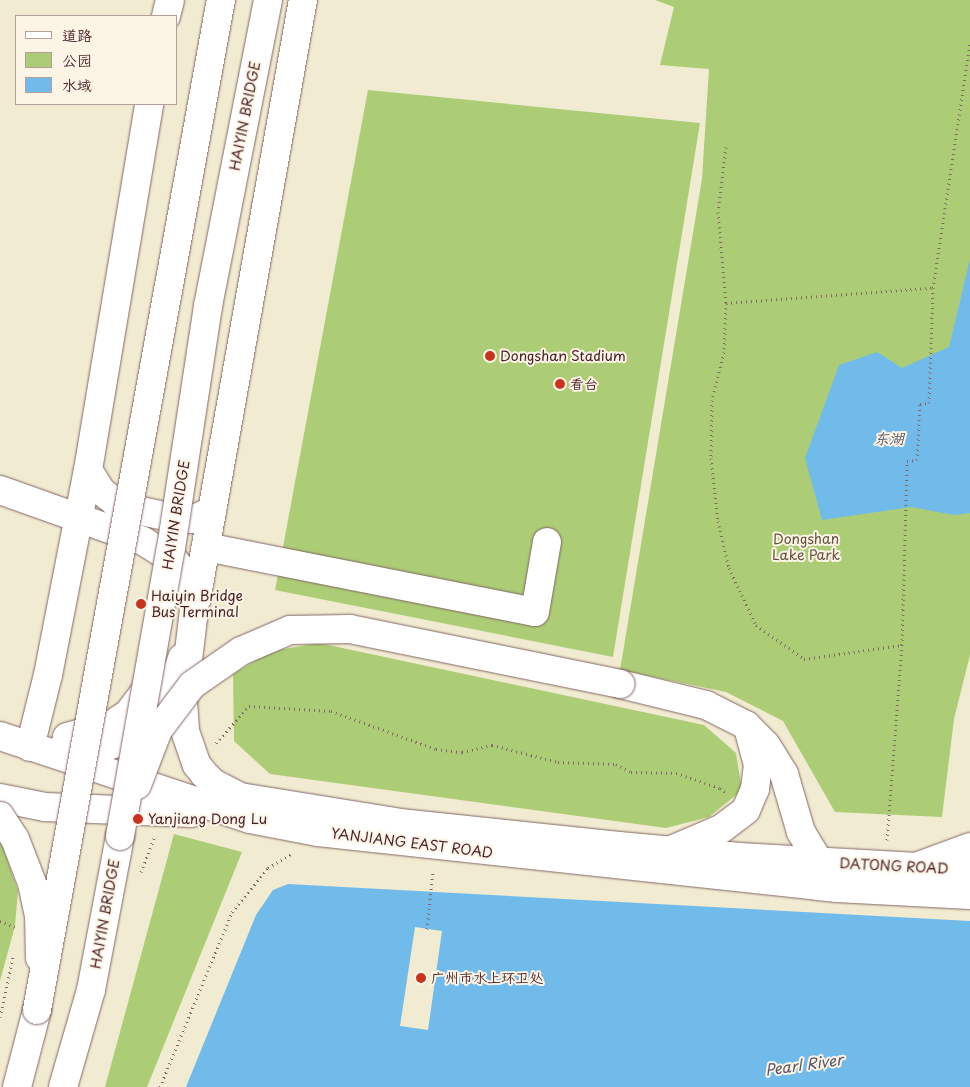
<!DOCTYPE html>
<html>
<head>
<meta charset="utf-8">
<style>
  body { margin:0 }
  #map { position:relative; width:970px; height:1087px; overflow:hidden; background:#f1ebd1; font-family:"Playpen Sans","LXGW WenKai TC",sans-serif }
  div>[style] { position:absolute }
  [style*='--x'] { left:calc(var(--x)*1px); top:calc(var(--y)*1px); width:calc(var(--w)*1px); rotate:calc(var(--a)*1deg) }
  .green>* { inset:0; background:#accd76 }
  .water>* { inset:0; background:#71bbea }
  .pier>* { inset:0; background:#f1ebd1 }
  .path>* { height:3px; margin-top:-1.5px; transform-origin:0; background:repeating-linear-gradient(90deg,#846665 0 1px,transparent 0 5px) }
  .roads { filter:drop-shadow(0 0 1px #846665) drop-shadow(0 0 1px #846665) }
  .minor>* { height:28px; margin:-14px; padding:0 14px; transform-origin:14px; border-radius:14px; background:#fff }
  .major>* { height:28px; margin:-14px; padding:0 14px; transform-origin:14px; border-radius:14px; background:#fff }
  .highway>* { height:28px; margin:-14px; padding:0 14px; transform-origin:14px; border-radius:14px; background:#fff }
  .bridges { filter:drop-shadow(0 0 1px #846665) drop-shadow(0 0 1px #846665) }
  .major-bridge>* { height:28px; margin:-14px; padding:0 14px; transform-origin:14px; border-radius:14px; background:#fff }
  .highway-bridge>* { height:28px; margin:-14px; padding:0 14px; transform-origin:14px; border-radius:14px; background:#fff }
  .dots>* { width:14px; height:14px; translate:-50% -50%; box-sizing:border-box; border:2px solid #fcf5e5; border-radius:50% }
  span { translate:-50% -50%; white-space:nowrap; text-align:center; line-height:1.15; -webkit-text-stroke:4px #fcf5e5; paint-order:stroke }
  .street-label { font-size:14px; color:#4a1f2b }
  .poi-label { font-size:14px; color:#4a1f2b }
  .left { translate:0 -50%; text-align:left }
  .park-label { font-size:14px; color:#675342 }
  .water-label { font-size:15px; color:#58566e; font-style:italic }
  .legend { position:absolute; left:15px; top:15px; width:162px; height:90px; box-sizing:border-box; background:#fcf5e5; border:1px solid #b59f9b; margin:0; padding:6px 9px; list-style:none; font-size:15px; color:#4a1f2b }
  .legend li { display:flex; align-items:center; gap:10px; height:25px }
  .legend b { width:25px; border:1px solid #b59f9b }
</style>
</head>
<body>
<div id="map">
  <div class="green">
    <i style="clip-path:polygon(655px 0,970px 0,970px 655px,954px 719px,942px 817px,835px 812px,783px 721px,726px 692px,620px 670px,702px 179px,709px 69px,660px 65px,674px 7px)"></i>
    <i style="clip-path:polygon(368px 90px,700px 123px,613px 657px,275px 590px)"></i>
    <i style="clip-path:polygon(319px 643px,704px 725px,736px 753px,742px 790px,709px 817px,666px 828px,270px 774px,234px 741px,233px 674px,272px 651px)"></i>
    <i style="clip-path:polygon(174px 834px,242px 852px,147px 1087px,105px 1087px)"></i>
    <i style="clip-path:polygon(0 839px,18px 891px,15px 926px,0 981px)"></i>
  </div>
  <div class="water">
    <i style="clip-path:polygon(970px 259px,970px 513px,954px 515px,911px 507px,822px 520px,805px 458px,839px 365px,877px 352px,902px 368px,949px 347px)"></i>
    <i style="clip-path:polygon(288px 884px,970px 921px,970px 1087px,186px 1087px,256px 915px,273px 890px)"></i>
  </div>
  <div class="pier">
    <i style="clip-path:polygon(415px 927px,442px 931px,428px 1030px,400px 1026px)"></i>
  </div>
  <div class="path">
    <i style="--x:726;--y:147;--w:65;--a:97"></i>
    <i style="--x:718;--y:212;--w:91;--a:85"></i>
    <i style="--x:726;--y:303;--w:49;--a:92.3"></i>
    <i style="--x:724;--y:352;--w:49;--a:104"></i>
    <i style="--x:712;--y:400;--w:58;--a:91"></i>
    <i style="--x:711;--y:458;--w:63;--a:83.7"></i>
    <i style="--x:718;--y:521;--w:48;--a:76.8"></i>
    <i style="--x:729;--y:568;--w:63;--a:64.7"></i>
    <i style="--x:756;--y:625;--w:59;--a:35.3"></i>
    <i style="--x:804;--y:659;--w:99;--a:-8.1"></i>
    <i style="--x:726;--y:303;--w:207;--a:-4.2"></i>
    <i style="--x:216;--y:743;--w:50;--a:-48.3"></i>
    <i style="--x:249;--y:706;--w:82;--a:3.5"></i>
    <i style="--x:331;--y:711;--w:112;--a:19.9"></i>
    <i style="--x:436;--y:749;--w:26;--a:7"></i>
    <i style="--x:462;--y:752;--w:31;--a:-13"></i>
    <i style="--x:492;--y:745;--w:68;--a:14.4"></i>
    <i style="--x:558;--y:762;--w:58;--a:2"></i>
    <i style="--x:616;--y:764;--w:17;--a:28"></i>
    <i style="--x:631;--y:772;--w:45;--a:1.3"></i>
    <i style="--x:676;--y:773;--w:46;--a:18.8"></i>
    <i style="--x:720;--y:788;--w:9;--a:36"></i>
    <i style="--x:887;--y:840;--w:196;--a:-85.6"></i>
    <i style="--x:902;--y:645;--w:184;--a:-88.4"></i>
    <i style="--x:907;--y:461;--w:10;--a:-6"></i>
    <i style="--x:917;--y:460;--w:56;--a:-86.9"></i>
    <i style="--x:920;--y:404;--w:9;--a:-6"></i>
    <i style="--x:929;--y:403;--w:115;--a:-88"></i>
    <i style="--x:933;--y:288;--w:249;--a:-81.4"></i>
    <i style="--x:141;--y:872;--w:39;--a:-69"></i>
    <i style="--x:0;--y:921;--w:16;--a:22"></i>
    <i style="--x:427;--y:929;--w:59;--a:-84.2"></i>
    <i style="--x:0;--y:1017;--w:61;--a:-77.8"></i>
    <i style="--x:160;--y:1087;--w:189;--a:-67.6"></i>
    <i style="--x:232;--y:912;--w:57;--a:-50.7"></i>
    <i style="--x:268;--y:868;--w:29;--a:-31"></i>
  </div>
  <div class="roads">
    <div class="minor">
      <i style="--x:206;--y:547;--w:335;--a:11.2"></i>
      <i style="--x:535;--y:612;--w:71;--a:-80.3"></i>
      <i style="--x:67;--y:737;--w:46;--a:-15.3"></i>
      <i style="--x:111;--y:725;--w:20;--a:-33"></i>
      <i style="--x:128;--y:714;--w:36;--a:-53"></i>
      <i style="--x:913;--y:868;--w:61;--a:-20.2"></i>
    </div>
    <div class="major">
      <i style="--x:166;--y:16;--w:16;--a:-76"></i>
      <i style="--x:88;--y:470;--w:25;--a:58"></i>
      <i style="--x:101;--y:491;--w:18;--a:38"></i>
      <i style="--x:115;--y:502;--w:28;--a:19"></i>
      <i style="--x:141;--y:511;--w:38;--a:12"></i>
      <i style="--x:178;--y:519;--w:16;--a:0"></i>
      <i style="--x:194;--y:519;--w:20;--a:-24"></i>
      <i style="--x:0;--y:490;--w:152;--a:19.6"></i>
      <i style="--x:143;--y:541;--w:36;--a:32"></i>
      <i style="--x:174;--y:560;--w:14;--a:51"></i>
      <i style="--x:183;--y:571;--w:23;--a:65"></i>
      <i style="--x:193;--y:592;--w:18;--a:87"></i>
      <i style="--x:194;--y:610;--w:92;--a:96.9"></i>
      <i style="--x:183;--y:701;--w:30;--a:86"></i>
      <i style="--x:185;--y:731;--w:36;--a:71"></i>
      <i style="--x:197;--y:765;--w:11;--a:52"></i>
      <i style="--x:204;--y:774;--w:13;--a:45"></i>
      <i style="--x:213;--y:783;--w:30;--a:27"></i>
      <i style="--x:240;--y:797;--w:162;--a:9.2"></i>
      <i style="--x:400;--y:823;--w:220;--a:6"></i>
      <i style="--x:619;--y:846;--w:121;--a:5.2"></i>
      <i style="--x:740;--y:857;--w:230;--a:3.2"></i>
      <i style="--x:196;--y:601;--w:610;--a:-79.91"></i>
      <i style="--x:620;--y:684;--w:89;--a:13.7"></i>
      <i style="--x:706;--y:705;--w:45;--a:26.6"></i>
      <i style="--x:746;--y:725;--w:28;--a:45"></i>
      <i style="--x:766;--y:745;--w:34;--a:58"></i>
      <i style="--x:784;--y:774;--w:60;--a:73.7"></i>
      <i style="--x:801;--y:832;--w:50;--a:58.8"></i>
      <i style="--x:0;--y:736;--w:263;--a:18.4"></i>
      <i style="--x:250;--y:819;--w:69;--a:10.8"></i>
      <i style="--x:318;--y:832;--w:522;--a:6.16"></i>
      <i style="--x:837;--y:888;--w:133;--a:3"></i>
      <i style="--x:30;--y:747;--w:74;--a:-76"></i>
      <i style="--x:48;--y:675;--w:209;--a:-79"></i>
      <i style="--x:88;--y:470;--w:371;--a:-80.5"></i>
      <i style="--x:61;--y:749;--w:40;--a:-1.4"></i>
      <i style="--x:101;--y:748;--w:24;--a:-17"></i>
      <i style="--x:124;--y:741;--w:27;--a:-42"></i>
      <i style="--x:144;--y:723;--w:59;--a:-56.9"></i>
      <i style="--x:176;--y:674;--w:17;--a:-69"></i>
      <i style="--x:0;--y:798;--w:46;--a:11.3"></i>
      <i style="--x:45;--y:807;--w:147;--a:2.3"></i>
      <i style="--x:674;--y:849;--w:51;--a:-23.1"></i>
      <i style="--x:721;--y:829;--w:31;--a:-37"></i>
      <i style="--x:746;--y:810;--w:23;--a:-67"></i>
      <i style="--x:755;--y:789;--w:24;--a:-83"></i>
      <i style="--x:758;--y:765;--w:35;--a:-105"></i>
    </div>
    <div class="highway">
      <i style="--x:17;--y:1087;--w:80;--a:-75.4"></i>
      <i style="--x:63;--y:1087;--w:101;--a:-73.9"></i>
      <i style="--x:91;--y:990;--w:157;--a:-79.3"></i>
    </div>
  </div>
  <div class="bridges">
    <div class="major-bridge">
      <i style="--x:137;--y:785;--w:59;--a:-69.1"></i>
      <i style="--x:158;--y:730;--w:56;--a:-52.9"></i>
      <i style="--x:192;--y:685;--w:60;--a:-34.8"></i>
      <i style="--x:241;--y:651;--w:53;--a:-23.2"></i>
      <i style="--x:290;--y:630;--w:60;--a:-1"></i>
      <i style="--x:350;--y:629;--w:276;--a:11.5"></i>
      <i style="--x:0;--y:816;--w:27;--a:57"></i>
      <i style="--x:15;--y:839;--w:47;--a:68.9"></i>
      <i style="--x:32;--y:883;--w:33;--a:78"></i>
      <i style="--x:39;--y:915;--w:43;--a:88.7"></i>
    </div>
    <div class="highway-bridge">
      <i style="--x:120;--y:836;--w:292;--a:-80"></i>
      <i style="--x:171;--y:548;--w:245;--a:-81.3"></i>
      <i style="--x:208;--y:306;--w:312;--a:-78.9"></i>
      <i style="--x:37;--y:1010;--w:1027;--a:-79.68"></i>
    </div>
  </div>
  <div class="dots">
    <i style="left:490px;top:356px;background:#c8321e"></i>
    <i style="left:560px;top:384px;background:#c8321e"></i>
    <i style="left:141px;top:604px;background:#c8321e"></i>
    <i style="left:138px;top:819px;background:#c8321e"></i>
    <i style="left:421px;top:978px;background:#c8321e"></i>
  </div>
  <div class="street-label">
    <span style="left:245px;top:116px;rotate:-79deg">HAIYIN BRIDGE</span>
    <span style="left:176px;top:515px;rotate:-81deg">HAIYIN BRIDGE</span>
    <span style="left:412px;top:843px;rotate:7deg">YANJIANG EAST ROAD</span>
    <span style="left:894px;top:866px;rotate:3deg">DATONG ROAD</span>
    <span style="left:105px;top:914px;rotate:-80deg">HAIYIN BRIDGE</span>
  </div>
  <div class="poi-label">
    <span class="left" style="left:500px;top:356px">Dongshan Stadium</span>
    <span class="left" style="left:570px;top:384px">看台</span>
    <span class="left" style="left:151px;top:604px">Haiyin Bridge<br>Bus Terminal</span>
    <span class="left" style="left:148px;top:819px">Yanjiang Dong Lu</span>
    <span class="left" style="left:431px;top:978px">广州市水上环卫处</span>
  </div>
  <div class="park-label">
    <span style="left:806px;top:547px">Dongshan<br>Lake Park</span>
  </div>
  <div class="water-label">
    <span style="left:889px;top:438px">东湖</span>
    <span style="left:804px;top:1064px;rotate:-8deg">Pearl River</span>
  </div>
  <ul class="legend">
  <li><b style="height:6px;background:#fff"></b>道路</li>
  <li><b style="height:14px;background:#accd76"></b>公园</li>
  <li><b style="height:14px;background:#71bbea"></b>水域</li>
  </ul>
</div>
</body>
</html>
